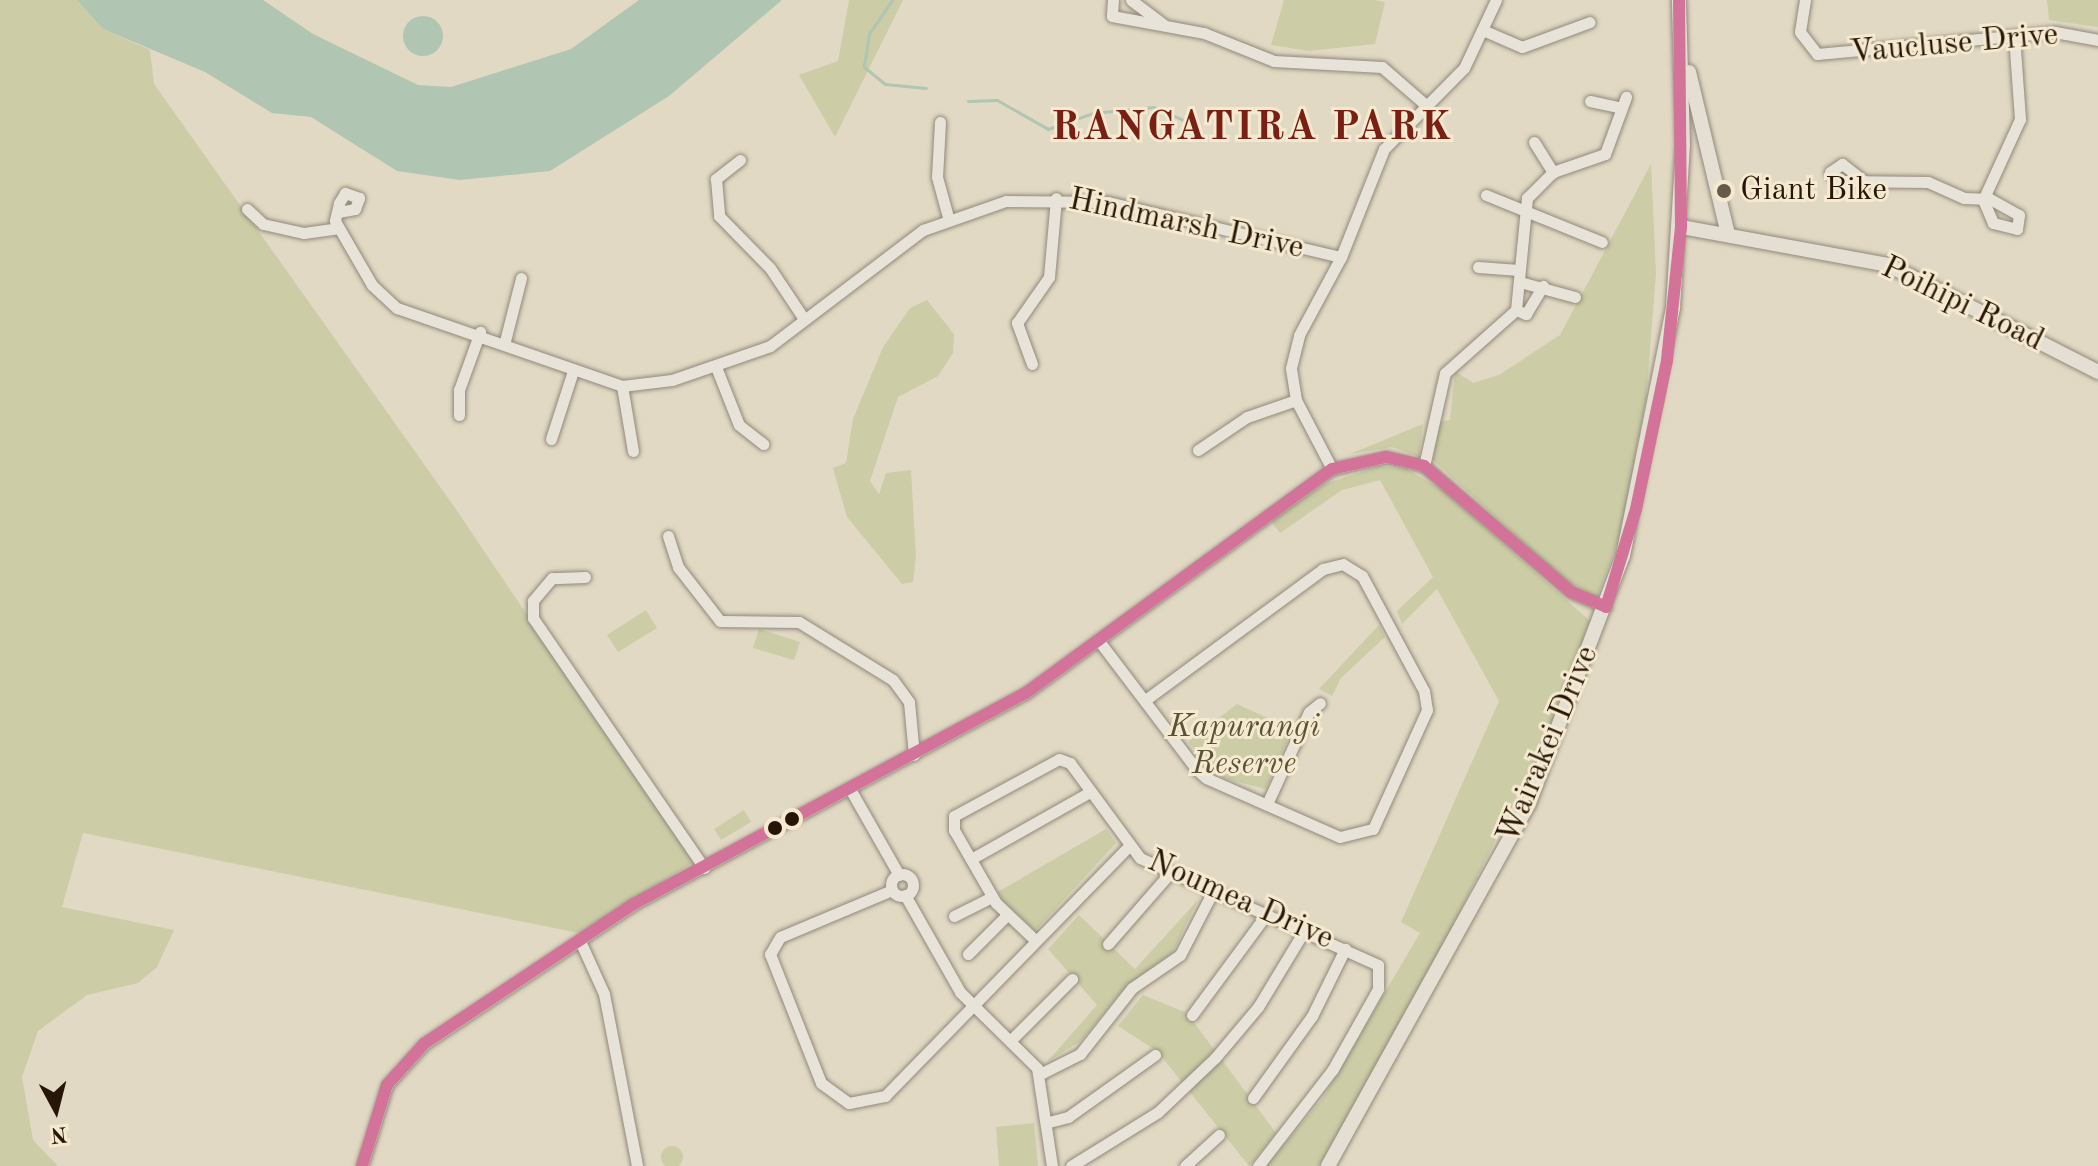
<!DOCTYPE html>
<html>
<head>
<meta charset="utf-8">
<style>
  body { margin:0 }
  #map { position:relative; width:2098px; height:1166px; overflow:hidden; background:#e2d9c4; font-family:"Old Standard TT",serif }
  div>[style] { position:absolute }
  [style*='--x'] { left:calc(var(--x)*1px); top:calc(var(--y)*1px); width:calc(var(--w)*1px); rotate:calc(var(--a)*1deg) }
  .green>* { inset:0; background:#cccca6 }
  .round { border-radius:50% }
  .water>* { inset:0; background:#b0c5b2 }
  .stream>* { height:3px; margin:-1.5px; padding:0 1.5px; transform-origin:1.5px; border-radius:1.5px; background:#b0c5b2 }
  .roads { filter:drop-shadow(0 0 2px #90897b) drop-shadow(0 0 2px #90897b) }
  .minor>* { height:11px; margin:-5.5px; padding:0 5.5px; transform-origin:5.5px; border-radius:5.5px; background:#e8e3d8 }
  .minor>.ring { margin:-5.5px; padding:0; box-sizing:content-box; background:none; border:11px solid #e8e3d8; border-radius:50% }
  .major>* { height:14px; margin:-7px; padding:0 7px; transform-origin:7px; border-radius:7px; background:#e4dfd2 }
  .bus-1>* { height:12px; margin:-6px; padding:0 6px; transform-origin:6px; border-radius:6px; background:#d3739a }
  .dots>* { width:22px; height:22px; translate:-50% -50%; box-sizing:border-box; border:4px solid #f5ead0; border-radius:50% }
  span { translate:-50% -50%; white-space:nowrap; text-align:center; line-height:1.15; -webkit-text-stroke:6px #f5ead0; paint-order:stroke }
  .street-label { font-size:32px; color:#271608 }
  .poi-label { font-size:32px; color:#271608 }
  .left { translate:0 -50%; text-align:left }
  .park-label { font-size:32px; color:#5a5237; font-style:italic }
  .district-label { font-size:40px; color:#7a1f14; font-weight:700; letter-spacing:2px }
  .north { position:absolute; left:16px; top:1070px; width:80px; height:80px; -webkit-text-stroke:6px #f5ead0; paint-order:stroke; rotate:173deg; font-size:22px; font-weight:700; line-height:32px; text-align:center; color:#271608 }
  .north::after { content:''; display:block; margin:auto; width:28px; height:36px; background:#271608; clip-path:polygon(50% 0,100% 100%,50% 72%,0 100%) }
</style>
</head>
<body>
<div id="map">
  <div class="green">
    <i style="clip-path:polygon(0 0,77px 0,103px 29px,150px 50px,154px 84px,453px 505px,694px 862px,579px 933px,83px 833px,62px 907px,174px 930px,157px 967px,138px 983px,87px 995px,38px 1031px,22px 1077px,33px 1140px,58px 1166px,0 1166px)"></i>
    <i style="clip-path:polygon(849px 0,903px 0,835px 137px,799px 75px,838px 61px)"></i>
    <i style="clip-path:polygon(1284px 0,1374px 0,1385px 2px,1375px 44px,1309px 51px,1271px 45px)"></i>
    <i style="clip-path:polygon(2047px 0,2098px 0,2098px 27px,2049px 20px)"></i>
    <i style="clip-path:polygon(1651px 164px,1656px 273px,1646px 400px,1620px 536px,1597px 597px,1565px 580px,1433px 460px,1439px 422px,1450px 420px,1455px 371px,1473px 383px,1499px 375px,1560px 335px)"></i>
    <i style="clip-path:polygon(927px 300px,954px 334px,953px 353px,938px 376px,898px 397px,870px 481px,879px 494px,886px 473px,911px 470px,916px 557px,913px 582px,902px 584px,847px 517px,833px 468px,846px 463px,853px 419px,883px 347px,910px 308px)"></i>
    <i style="clip-path:polygon(1423px 424px,1419px 457px,1392px 447px,1350px 454px)"></i>
    <i style="clip-path:polygon(1380px 466px,1406px 469px,1443px 490px,1590px 621px,1556px 718px,1425px 982px,1319px 1166px,1266px 1166px,1322px 1099px,1420px 933px,1401px 922px,1499px 701px,1437px 589px,1402px 624px,1397px 611px,1433px 577px,1380px 480px,1342px 490px,1280px 533px,1271px 521px,1327px 483px)"></i>
    <i style="clip-path:polygon(646px 610px,657px 628px,618px 652px,607px 635px)"></i>
    <i style="clip-path:polygon(1379px 625px,1385px 637px,1341px 678px,1332px 696px,1319px 689px)"></i>
    <i style="clip-path:polygon(759px 629px,800px 642px,794px 660px,753px 648px)"></i>
    <i style="clip-path:polygon(1237px 704px,1292px 729px,1266px 789px,1222px 778px,1188px 742px)"></i>
    <i style="clip-path:polygon(744px 810px,751px 822px,721px 840px,714px 829px)"></i>
    <i style="clip-path:polygon(1106px 829px,1116px 843px,1035px 931px,1004px 903px,998px 892px)"></i>
    <i style="clip-path:polygon(1198px 900px,1173px 952px,1122px 991px,1081px 1041px,1047px 1062px,1097px 1005px,1048px 949px,1079px 915px,1135px 969px)"></i>
    <i style="clip-path:polygon(1143px 995px,1187px 1013px,1276px 1133px,1249px 1166px,1157px 1051px,1118px 1026px)"></i>
    <i style="clip-path:polygon(1034px 1123px,1038px 1166px,999px 1166px,996px 1127px)"></i>
    <i class="round" style="left:661px;top:1146px;width:22px;height:22px"></i>
  </div>
  <div class="water">
    <i style="clip-path:polygon(77px 0,263px 0,313px 34px,418px 85px,451px 87px,571px 49px,639px 0,782px 0,669px 96px,550px 171px,460px 180px,397px 171px,311px 117px,272px 113px,205px 72px,103px 29px)"></i>
    <i class="round" style="left:403px;top:16px;width:40px;height:40px"></i>
  </div>
  <div class="stream">
    <i style="--x:892;--y:0;--w:41;--a:124.1"></i>
    <i style="--x:869;--y:34;--w:33;--a:99"></i>
    <i style="--x:864;--y:67;--w:27;--a:39"></i>
    <i style="--x:885;--y:84;--w:41;--a:5.6"></i>
    <i style="--x:968;--y:101;--w:29;--a:-2"></i>
    <i style="--x:997;--y:100;--w:59;--a:29.6"></i>
    <i style="--x:1048;--y:129;--w:48;--a:-19.6"></i>
    <i style="--x:1093;--y:113;--w:61;--a:-5.6"></i>
    <i style="--x:1154;--y:107;--w:42;--a:24.1"></i>
  </div>
  <div class="roads">
    <div class="minor">
      <i style="--x:1113;--y:0;--w:16;--a:94"></i>
      <i style="--x:1112;--y:16;--w:94;--a:10.5"></i>
      <i style="--x:1204;--y:33;--w:75;--a:21.8"></i>
      <i style="--x:1274;--y:61;--w:108;--a:3.2"></i>
      <i style="--x:1382;--y:67;--w:60;--a:40.9"></i>
      <i style="--x:1131;--y:0;--w:41;--a:37.1"></i>
      <i style="--x:1805;--y:0;--w:32;--a:99"></i>
      <i style="--x:1800;--y:32;--w:28;--a:52"></i>
      <i style="--x:1817;--y:54;--w:239;--a:-5.3"></i>
      <i style="--x:2055;--y:32;--w:44;--a:10.5"></i>
      <i style="--x:1485;--y:31;--w:40;--a:23.4"></i>
      <i style="--x:1522;--y:47;--w:72;--a:-20.2"></i>
      <i style="--x:1590;--y:101;--w:29;--a:12"></i>
      <i style="--x:940;--y:122;--w:55;--a:93.1"></i>
      <i style="--x:937;--y:177;--w:41;--a:74.6"></i>
      <i style="--x:1534;--y:142;--w:36;--a:58"></i>
      <i style="--x:740;--y:160;--w:31;--a:142"></i>
      <i style="--x:716;--y:179;--w:37;--a:85"></i>
      <i style="--x:719;--y:216;--w:73;--a:45.6"></i>
      <i style="--x:770;--y:268;--w:61;--a:56.3"></i>
      <i style="--x:1864;--y:181;--w:28;--a:-142"></i>
      <i style="--x:1842;--y:164;--w:14;--a:146"></i>
      <i style="--x:1830;--y:172;--w:11;--a:56"></i>
      <i style="--x:1836;--y:181;--w:92;--a:0.6"></i>
      <i style="--x:1928;--y:182;--w:39;--a:24"></i>
      <i style="--x:1964;--y:198;--w:26;--a:2"></i>
      <i style="--x:1990;--y:199;--w:33;--a:29"></i>
      <i style="--x:2019;--y:215;--w:14;--a:98"></i>
      <i style="--x:2017;--y:229;--w:25;--a:-166"></i>
      <i style="--x:1993;--y:223;--w:25;--a:-113"></i>
      <i style="--x:1486;--y:195;--w:125;--a:22.1"></i>
      <i style="--x:1983;--y:200;--w:89;--a:-65.4"></i>
      <i style="--x:2020;--y:119;--w:84;--a:-94.1"></i>
      <i style="--x:247;--y:209;--w:22;--a:43"></i>
      <i style="--x:263;--y:224;--w:42;--a:12.4"></i>
      <i style="--x:304;--y:233;--w:34;--a:-8"></i>
      <i style="--x:338;--y:212;--w:17;--a:-10"></i>
      <i style="--x:355;--y:209;--w:12;--a:-70"></i>
      <i style="--x:359;--y:198;--w:15;--a:-160"></i>
      <i style="--x:345;--y:193;--w:12;--a:121"></i>
      <i style="--x:339;--y:203;--w:18;--a:103"></i>
      <i style="--x:335;--y:221;--w:74;--a:60"></i>
      <i style="--x:372;--y:285;--w:34;--a:43"></i>
      <i style="--x:397;--y:308;--w:238;--a:19.1"></i>
      <i style="--x:622;--y:386;--w:50;--a:-6.8"></i>
      <i style="--x:672;--y:380;--w:104;--a:-19.1"></i>
      <i style="--x:770;--y:346;--w:192;--a:-37.2"></i>
      <i style="--x:923;--y:230;--w:88;--a:-19.3"></i>
      <i style="--x:1006;--y:201;--w:102;--a:0.6"></i>
      <i style="--x:1108;--y:202;--w:239;--a:13.3"></i>
      <i style="--x:1478;--y:267;--w:41;--a:4.2"></i>
      <i style="--x:1520;--y:282;--w:57;--a:15.3"></i>
      <i style="--x:1516;--y:310;--w:11;--a:22"></i>
      <i style="--x:1526;--y:314;--w:33;--a:-59"></i>
      <i style="--x:505;--y:341;--w:65;--a:-75.7"></i>
      <i style="--x:1032;--y:364;--w:44;--a:-110.1"></i>
      <i style="--x:1017;--y:323;--w:56;--a:-55.2"></i>
      <i style="--x:1049;--y:277;--w:79;--a:-84.9"></i>
      <i style="--x:716;--y:367;--w:62;--a:68.4"></i>
      <i style="--x:739;--y:425;--w:31;--a:38"></i>
      <i style="--x:622;--y:386;--w:66;--a:80.4"></i>
      <i style="--x:459;--y:415;--w:25;--a:-90"></i>
      <i style="--x:459;--y:390;--w:62;--a:-70.1"></i>
      <i style="--x:551;--y:439;--w:68;--a:-72.1"></i>
      <i style="--x:1198;--y:450;--w:59;--a:-34"></i>
      <i style="--x:1247;--y:417;--w:52;--a:-19.1"></i>
      <i style="--x:1424;--y:466;--w:95;--a:-77.3"></i>
      <i style="--x:1445;--y:373;--w:95;--a:-41.6"></i>
      <i style="--x:1516;--y:310;--w:113;--a:-84.4"></i>
      <i style="--x:1527;--y:198;--w:37;--a:-45"></i>
      <i style="--x:1553;--y:172;--w:55;--a:-19.1"></i>
      <i style="--x:1605;--y:154;--w:61;--a:-69.8"></i>
      <i style="--x:1332;--y:469;--w:78;--a:-117.6"></i>
      <i style="--x:1296;--y:400;--w:32;--a:-99"></i>
      <i style="--x:1291;--y:368;--w:34;--a:-76"></i>
      <i style="--x:1299;--y:335;--w:89;--a:-61.7"></i>
      <i style="--x:1341;--y:257;--w:116;--a:-68.3"></i>
      <i style="--x:1384;--y:149;--w:114;--a:-45.4"></i>
      <i style="--x:1464;--y:68;--w:75;--a:-64.8"></i>
      <i style="--x:668;--y:536;--w:33;--a:72"></i>
      <i style="--x:678;--y:567;--w:68;--a:52.1"></i>
      <i style="--x:720;--y:621;--w:79;--a:0.7"></i>
      <i style="--x:799;--y:622;--w:110;--a:31.7"></i>
      <i style="--x:893;--y:680;--w:27;--a:54"></i>
      <i style="--x:909;--y:702;--w:53;--a:84.6"></i>
      <i style="--x:585;--y:577;--w:33;--a:178"></i>
      <i style="--x:552;--y:578;--w:30;--a:130"></i>
      <i style="--x:533;--y:601;--w:17;--a:90"></i>
      <i style="--x:533;--y:618;--w:303;--a:55.6"></i>
      <i style="--x:1099;--y:641;--w:161;--a:52.8"></i>
      <i style="--x:1196;--y:769;--w:13;--a:42"></i>
      <i style="--x:1206;--y:778;--w:146;--a:23.8"></i>
      <i style="--x:1340;--y:837;--w:34;--a:-14"></i>
      <i style="--x:1373;--y:829;--w:131;--a:-65.6"></i>
      <i style="--x:1427;--y:710;--w:19;--a:-99"></i>
      <i style="--x:1424;--y:691;--w:131;--a:-118.3"></i>
      <i style="--x:1362;--y:576;--w:22;--a:-148"></i>
      <i style="--x:1343;--y:564;--w:21;--a:166"></i>
      <i style="--x:1323;--y:569;--w:221;--a:143.6"></i>
      <i style="--x:850;--y:789;--w:99;--a:60.3"></i>
      <i style="--x:1267;--y:804;--w:101;--a:-65.5"></i>
      <i style="--x:1309;--y:712;--w:14;--a:-39"></i>
      <i style="--x:971;--y:859;--w:137;--a:-29.4"></i>
      <i class="ring" style="left:891px;top:874px;width:11px;height:11px"></i>
      <i style="--x:892;--y:890;--w:121;--a:157.2"></i>
      <i style="--x:780;--y:937;--w:20;--a:120"></i>
      <i style="--x:770;--y:954;--w:139;--a:68.4"></i>
      <i style="--x:821;--y:1083;--w:34;--a:36"></i>
      <i style="--x:849;--y:1103;--w:37;--a:-11"></i>
      <i style="--x:885;--y:1096;--w:349;--a:-45.7"></i>
      <i style="--x:905;--y:895;--w:112;--a:60.4"></i>
      <i style="--x:960;--y:992;--w:108;--a:44.6"></i>
      <i style="--x:1037;--y:1068;--w:99;--a:81.3"></i>
      <i style="--x:954;--y:916;--w:42;--a:-26.6"></i>
      <i style="--x:1035;--y:940;--w:54;--a:-136.5"></i>
      <i style="--x:996;--y:903;--w:84;--a:-119.9"></i>
      <i style="--x:954;--y:830;--w:14;--a:-90"></i>
      <i style="--x:954;--y:816;--w:119;--a:-28.5"></i>
      <i style="--x:1059;--y:759;--w:12;--a:20"></i>
      <i style="--x:1070;--y:763;--w:118;--a:53.6"></i>
      <i style="--x:1140;--y:858;--w:261;--a:24.2"></i>
      <i style="--x:1378;--y:965;--w:24;--a:90"></i>
      <i style="--x:1378;--y:989;--w:92;--a:119.4"></i>
      <i style="--x:1333;--y:1069;--w:123;--a:127.7"></i>
      <i style="--x:580;--y:941;--w:58;--a:65.6"></i>
      <i style="--x:604;--y:994;--w:175;--a:79.1"></i>
      <i style="--x:1108;--y:944;--w:94;--a:-48.9"></i>
      <i style="--x:968;--y:954;--w:55;--a:-45"></i>
      <i style="--x:1192;--y:1015;--w:124;--a:-53.5"></i>
      <i style="--x:1012;--y:1039;--w:85;--a:-45"></i>
      <i style="--x:1040;--y:1074;--w:45;--a:-26.6"></i>
      <i style="--x:1080;--y:1054;--w:84;--a:-51.8"></i>
      <i style="--x:1132;--y:988;--w:58;--a:-34.5"></i>
      <i style="--x:1180;--y:955;--w:72;--a:-62.7"></i>
      <i style="--x:1253;--y:1098;--w:101;--a:-54.3"></i>
      <i style="--x:1312;--y:1016;--w:75;--a:-63.8"></i>
      <i style="--x:1049;--y:1122;--w:20;--a:-15"></i>
      <i style="--x:1068;--y:1117;--w:107;--a:-35.5"></i>
      <i style="--x:362;--y:1166;--w:85;--a:-72.8"></i>
      <i style="--x:387;--y:1085;--w:55;--a:-47.9"></i>
      <i style="--x:424;--y:1044;--w:252;--a:-33.7"></i>
      <i style="--x:634;--y:904;--w:445;--a:-28.3"></i>
      <i style="--x:1026;--y:693;--w:379;--a:-36.2"></i>
      <i style="--x:1332;--y:469;--w:55;--a:-12.5"></i>
      <i style="--x:1386;--y:457;--w:39;--a:13"></i>
      <i style="--x:1424;--y:466;--w:194;--a:40.6"></i>
      <i style="--x:1571;--y:592;--w:38;--a:23"></i>
      <i style="--x:1071;--y:1166;--w:102;--a:-31.8"></i>
      <i style="--x:1158;--y:1112;--w:79;--a:-43.5"></i>
      <i style="--x:1215;--y:1058;--w:67;--a:-49.9"></i>
      <i style="--x:1258;--y:1007;--w:89;--a:-58.8"></i>
      <i style="--x:1185;--y:1166;--w:46;--a:-42.4"></i>
    </div>
    <div class="major">
      <i style="--x:1689;--y:72;--w:167;--a:76.5"></i>
      <i style="--x:1681;--y:227;--w:210;--a:10.4"></i>
      <i style="--x:1888;--y:265;--w:236;--a:27"></i>
      <i style="--x:1328;--y:1166;--w:415;--a:-61"></i>
      <i style="--x:1529;--y:803;--w:264;--a:-69.2"></i>
      <i style="--x:1623;--y:556;--w:253;--a:-78.6"></i>
      <i style="--x:1673;--y:308;--w:163;--a:-86.5"></i>
      <i style="--x:1683;--y:145;--w:145;--a:-91.6"></i>
    </div>
  </div>
  <div class="bus-1">
    <i style="--x:362;--y:1166;--w:85;--a:-72.8"></i>
    <i style="--x:387;--y:1085;--w:55;--a:-47.9"></i>
    <i style="--x:424;--y:1044;--w:252;--a:-33.7"></i>
    <i style="--x:634;--y:904;--w:445;--a:-28.3"></i>
    <i style="--x:1026;--y:693;--w:379;--a:-36.2"></i>
    <i style="--x:1332;--y:469;--w:55;--a:-12.5"></i>
    <i style="--x:1386;--y:457;--w:39;--a:13"></i>
    <i style="--x:1424;--y:466;--w:194;--a:40.6"></i>
    <i style="--x:1571;--y:592;--w:38;--a:23"></i>
    <i style="--x:1606;--y:607;--w:102;--a:-73"></i>
    <i style="--x:1636;--y:509;--w:152;--a:-78.2"></i>
    <i style="--x:1667;--y:360;--w:134;--a:-84"></i>
    <i style="--x:1681;--y:227;--w:227;--a:-90.5"></i>
  </div>
  <div class="dots">
    <i style="left:1724px;top:191px;background:#685a4a"></i>
    <i style="left:792px;top:819px;background:#271608"></i>
    <i style="left:775px;top:828px;background:#271608"></i>
  </div>
  <div class="street-label">
    <span style="left:1954px;top:45px;rotate:-5deg">Vaucluse Drive</span>
    <span style="left:1186px;top:225px;rotate:12deg">Hindmarsh Drive</span>
    <span style="left:1962px;top:305px;rotate:26deg">Poihipi Road</span>
    <span style="left:1549px;top:745px;rotate:-67deg">Wairakei Drive</span>
    <span style="left:1240px;top:901px;rotate:24deg">Noumea Drive</span>
  </div>
  <div class="poi-label">
    <span class="left" style="left:1740px;top:191px">Giant Bike</span>
  </div>
  <div class="park-label">
    <span style="left:1244px;top:747px">Kapurangi<br>Reserve</span>
  </div>
  <div class="district-label">
    <span style="left:1252px;top:129px">RANGATIRA PARK</span>
  </div>
  <div class="north">N</div>
</div>
</body>
</html>
